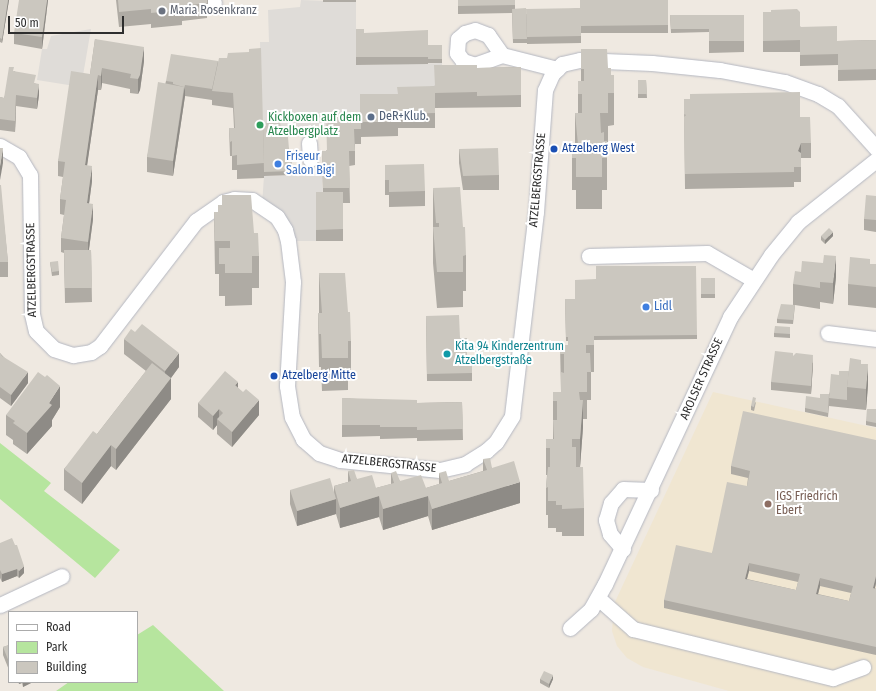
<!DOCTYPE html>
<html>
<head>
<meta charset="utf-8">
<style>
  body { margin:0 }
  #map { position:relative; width:876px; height:691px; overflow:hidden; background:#efe9e1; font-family:"Fira Sans Condensed",sans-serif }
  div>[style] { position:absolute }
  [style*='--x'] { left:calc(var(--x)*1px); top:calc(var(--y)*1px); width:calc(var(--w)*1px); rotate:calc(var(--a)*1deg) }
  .education>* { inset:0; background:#f0e6d1 }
  .green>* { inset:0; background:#b6e59e }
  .plaza>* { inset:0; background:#dfdcd8 }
  .roads { filter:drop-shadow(0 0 1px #b4b7c1) drop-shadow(0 0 1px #b4b7c1) }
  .minor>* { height:15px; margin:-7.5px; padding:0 7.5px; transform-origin:7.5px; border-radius:7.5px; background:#fff }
  .wall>* { inset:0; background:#afaba4 }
  .shaded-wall>* { inset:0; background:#8e8b86 }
  .building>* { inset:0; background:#cbc7bf }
  .dots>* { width:11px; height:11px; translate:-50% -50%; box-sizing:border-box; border:2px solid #fff; border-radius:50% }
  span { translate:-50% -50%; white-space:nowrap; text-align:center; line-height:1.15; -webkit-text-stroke:4px #fff; paint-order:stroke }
  .worship-label { font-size:12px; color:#5b616d }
  .left { translate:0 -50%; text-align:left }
  .service-label { font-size:12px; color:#4e5e75 }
  .leisure-label { font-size:12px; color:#27864d }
  .transit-label { font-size:12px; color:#164399 }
  .shop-label { font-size:12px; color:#366cbe }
  .street-label { font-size:12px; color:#2e2e2e }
  .culture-label { font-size:12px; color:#0d838f }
  .education-label { font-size:12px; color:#785e54 }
  .legend { position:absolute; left:8px; top:611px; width:130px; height:72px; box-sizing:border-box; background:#fff; border:1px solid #ababab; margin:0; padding:5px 7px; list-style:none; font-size:12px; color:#2e2e2e }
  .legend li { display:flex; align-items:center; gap:8px; height:20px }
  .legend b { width:20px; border:1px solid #ababab }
  .scale { position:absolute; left:8px; top:16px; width:116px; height:18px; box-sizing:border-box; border:2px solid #2e2e2e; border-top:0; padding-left:5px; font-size:12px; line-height:14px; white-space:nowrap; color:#2e2e2e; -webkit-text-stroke:3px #fff; paint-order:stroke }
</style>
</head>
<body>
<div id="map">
  <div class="education">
    <i style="clip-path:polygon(713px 392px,876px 428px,876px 691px,729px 691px,643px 667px,627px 658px,617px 646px,612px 631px,614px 604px)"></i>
  </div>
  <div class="green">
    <i style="clip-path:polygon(0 443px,51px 483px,44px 491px,120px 550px,95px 578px,0 499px)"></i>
    <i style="clip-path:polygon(153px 625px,224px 691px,56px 691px,69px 682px,137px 682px,137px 635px)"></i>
  </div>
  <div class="plaza">
    <i style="clip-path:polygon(301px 0,356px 2px,356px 65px,442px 63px,442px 73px,435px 101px,360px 128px,262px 130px,260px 42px,269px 42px,268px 10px,300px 7px)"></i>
    <i style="clip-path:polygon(91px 29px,81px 87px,37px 80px,42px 49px,47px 49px,51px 36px)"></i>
    <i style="clip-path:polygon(322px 165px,323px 203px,316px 203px,316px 241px,288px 241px,262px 205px,264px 176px,292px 175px,292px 167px)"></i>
  </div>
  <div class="roads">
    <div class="minor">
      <i style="--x:213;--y:0;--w:3;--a:72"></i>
      <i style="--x:502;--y:55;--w:29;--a:160"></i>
      <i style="--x:475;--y:65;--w:13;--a:-162"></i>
      <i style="--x:463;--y:61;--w:10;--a:-127"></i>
      <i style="--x:457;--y:53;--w:14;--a:-86"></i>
      <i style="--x:458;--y:39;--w:9;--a:-41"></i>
      <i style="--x:465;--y:33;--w:10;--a:-17"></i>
      <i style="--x:475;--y:30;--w:14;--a:21"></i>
      <i style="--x:488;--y:35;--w:24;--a:55"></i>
      <i style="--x:502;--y:55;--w:57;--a:14.3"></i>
      <i style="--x:309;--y:143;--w:16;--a:86"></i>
      <i style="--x:0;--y:146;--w:22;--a:30"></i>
      <i style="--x:19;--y:157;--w:21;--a:59"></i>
      <i style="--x:30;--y:175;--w:139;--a:89.2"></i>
      <i style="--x:32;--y:314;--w:17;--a:77"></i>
      <i style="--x:36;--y:331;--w:25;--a:45"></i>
      <i style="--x:54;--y:349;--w:20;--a:18"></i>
      <i style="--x:73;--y:355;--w:18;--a:-9"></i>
      <i style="--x:91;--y:352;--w:11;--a:-34"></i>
      <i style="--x:100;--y:346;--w:158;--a:-52.5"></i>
      <i style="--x:196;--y:221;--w:33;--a:-35"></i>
      <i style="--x:223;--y:202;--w:11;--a:-15"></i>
      <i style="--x:234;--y:199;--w:18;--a:3"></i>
      <i style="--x:252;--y:200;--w:30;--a:34"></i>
      <i style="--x:277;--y:217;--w:15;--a:58"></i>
      <i style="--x:285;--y:230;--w:11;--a:75"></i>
      <i style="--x:288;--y:241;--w:41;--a:83"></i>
      <i style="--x:293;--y:282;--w:104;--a:93.3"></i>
      <i style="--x:287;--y:386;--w:31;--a:81"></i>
      <i style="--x:292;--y:417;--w:25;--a:63"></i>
      <i style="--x:303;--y:439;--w:21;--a:41"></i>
      <i style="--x:319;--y:453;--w:22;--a:18"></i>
      <i style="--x:340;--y:460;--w:100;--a:5.7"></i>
      <i style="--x:440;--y:470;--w:26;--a:-13"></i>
      <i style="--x:465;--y:464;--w:25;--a:-32"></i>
      <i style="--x:486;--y:451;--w:13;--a:-42"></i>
      <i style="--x:496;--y:442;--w:31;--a:-58"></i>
      <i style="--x:512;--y:416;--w:205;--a:-83.3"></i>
      <i style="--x:536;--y:212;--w:122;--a:-85.8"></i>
      <i style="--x:545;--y:90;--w:17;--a:-66"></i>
      <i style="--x:552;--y:74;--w:14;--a:-45"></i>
      <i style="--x:562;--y:64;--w:18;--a:-13"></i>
      <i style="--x:580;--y:60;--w:72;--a:2.4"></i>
      <i style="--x:652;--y:63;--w:68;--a:5.9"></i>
      <i style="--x:720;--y:70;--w:66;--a:10.5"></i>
      <i style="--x:785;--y:82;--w:35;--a:20"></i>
      <i style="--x:818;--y:94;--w:23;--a:31"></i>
      <i style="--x:838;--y:106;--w:57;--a:47.9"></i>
      <i style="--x:589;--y:256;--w:118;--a:-1.5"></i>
      <i style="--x:707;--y:253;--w:54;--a:29.9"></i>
      <i style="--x:828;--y:333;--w:48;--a:7.1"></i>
      <i style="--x:623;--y:549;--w:20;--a:-131"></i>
      <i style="--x:610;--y:534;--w:15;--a:-106"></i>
      <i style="--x:606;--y:520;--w:18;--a:-74"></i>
      <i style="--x:611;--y:503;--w:18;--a:-49"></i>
      <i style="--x:623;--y:489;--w:28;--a:2"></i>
      <i style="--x:598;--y:598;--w:47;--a:41.5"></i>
      <i style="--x:633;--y:629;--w:206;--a:13.8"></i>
      <i style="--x:833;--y:678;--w:32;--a:-20"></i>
      <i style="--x:0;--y:605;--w:68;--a:-25.1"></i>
      <i style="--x:570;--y:628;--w:28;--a:-42"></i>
      <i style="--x:591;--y:609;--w:29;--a:-61"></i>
      <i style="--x:605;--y:584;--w:295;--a:-64.9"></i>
      <i style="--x:730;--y:317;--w:74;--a:-56.5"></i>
      <i style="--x:771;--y:255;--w:43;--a:-50.7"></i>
      <i style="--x:798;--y:222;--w:100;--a:-38.5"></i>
    </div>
  </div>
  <div class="wall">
    <i style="clip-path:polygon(0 0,9px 0,2px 43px,0 42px)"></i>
    <i style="clip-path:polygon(48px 0,42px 49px,14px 44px,14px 33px)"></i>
    <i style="clip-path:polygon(116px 0,208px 0,208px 4px,207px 4px,207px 18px,182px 21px,182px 25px,151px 28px,151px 24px,119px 27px)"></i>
    <i style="clip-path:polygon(323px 0,356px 0,356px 2px,323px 2px)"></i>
    <i style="clip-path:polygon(458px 0,515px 0,515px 9px,526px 14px,580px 8px,668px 0,668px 33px,581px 33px,581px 43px,527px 44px,527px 43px,513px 43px,512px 13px,458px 14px)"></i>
    <i style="clip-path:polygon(763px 12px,837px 41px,876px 40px,876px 80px,838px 81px,838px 65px,800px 66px,800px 52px,763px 52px)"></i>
    <i style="clip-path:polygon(670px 15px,709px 19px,744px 15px,744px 52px,709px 53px,709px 32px,671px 33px)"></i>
    <i style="clip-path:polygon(356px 29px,364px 33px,428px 45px,442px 45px,442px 63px,428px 63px,428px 64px,356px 65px)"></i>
    <i style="clip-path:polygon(95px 39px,144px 61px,140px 90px,138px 94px,130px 93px,130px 89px,102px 83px,101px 90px,98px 90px,87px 165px,92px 181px,89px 204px,93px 219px,89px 250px,91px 250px,92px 302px,65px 303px,64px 253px,61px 252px,61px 238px,64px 215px,60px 214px,60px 199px,63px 177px,58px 176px,58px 161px,90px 74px)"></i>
    <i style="clip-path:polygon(581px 49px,608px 68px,611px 75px,614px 75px,614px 125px,608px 126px,608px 145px,607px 145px,607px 190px,602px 190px,602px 209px,576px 209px,576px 190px,572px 190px,572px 145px,575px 145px,575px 113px,578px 113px,578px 81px,581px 81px)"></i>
    <i style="clip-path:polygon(218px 61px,263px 126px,282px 137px,289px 149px,291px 149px,292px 175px,264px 176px,264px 178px,237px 179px,237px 170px,232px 170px,232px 156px,230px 156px,229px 128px,234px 128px,233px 108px,212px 105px,212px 100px,185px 96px,173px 176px,147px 172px,147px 157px,166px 81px)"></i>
    <i style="clip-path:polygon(521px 67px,521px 107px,435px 108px,435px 128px,398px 128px,398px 136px,361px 137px,361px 144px,355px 144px,355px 165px,349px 166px,350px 203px,343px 203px,343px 241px,316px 241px,316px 192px,323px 192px,322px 151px,326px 151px,360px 113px,398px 94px,434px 86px,477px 68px)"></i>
    <i style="clip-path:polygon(14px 71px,36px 84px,39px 95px,37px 109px,16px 106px,15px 132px,0 130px,0 97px,4px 98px)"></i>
    <i style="clip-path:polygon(638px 80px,646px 80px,647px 98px,638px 98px)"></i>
    <i style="clip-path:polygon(684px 99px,800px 117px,811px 143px,811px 158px,801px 158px,801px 182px,794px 182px,794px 187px,685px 189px)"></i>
    <i style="clip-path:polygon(459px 149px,499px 175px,499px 190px,463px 190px,459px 163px)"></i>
    <i style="clip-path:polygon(385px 165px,425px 191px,425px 206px,389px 207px,389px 195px,385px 195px)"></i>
    <i style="clip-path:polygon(0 185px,8px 262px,8px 277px,0 277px)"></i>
    <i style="clip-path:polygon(433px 188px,466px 255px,466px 291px,463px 291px,463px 307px,437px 308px,433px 263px)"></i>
    <i style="clip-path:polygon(876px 196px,876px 232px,864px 230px,864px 219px)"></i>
    <i style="clip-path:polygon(214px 212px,254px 233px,259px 256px,259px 288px,252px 288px,252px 305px,225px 306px,225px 296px,219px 296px,219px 274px,215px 274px)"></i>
    <i style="clip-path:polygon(821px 236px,833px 236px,825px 244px,821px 240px)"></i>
    <i style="clip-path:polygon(50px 262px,59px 271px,59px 275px,52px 276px)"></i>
    <i style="clip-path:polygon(870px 264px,876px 264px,876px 308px,848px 305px,848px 284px)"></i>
    <i style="clip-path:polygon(319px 273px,351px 341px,351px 373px,348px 373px,348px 390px,322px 391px,321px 367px,319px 367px,318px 313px,319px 313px)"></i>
    <i style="clip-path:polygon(836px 277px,833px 304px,820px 302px,820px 309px,795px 305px,793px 324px,777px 323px,777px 319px,793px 305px,793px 284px)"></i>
    <i style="clip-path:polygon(701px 278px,715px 278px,715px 298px,701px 298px)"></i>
    <i style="clip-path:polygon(565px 299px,697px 335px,697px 339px,594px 340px,594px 372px,591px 372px,591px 400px,587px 400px,587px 419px,583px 419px,583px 427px,580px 467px,584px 508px,584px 536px,562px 536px,562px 532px,556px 532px,556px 528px,548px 528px,548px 515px,546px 515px,546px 488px,547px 475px,546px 475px,546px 439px,553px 439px,553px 392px,561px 392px,560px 345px,568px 345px,568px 341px,566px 341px)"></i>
    <i style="clip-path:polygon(426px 316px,460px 338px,467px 356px,472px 355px,472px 381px,427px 381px)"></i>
    <i style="clip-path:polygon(790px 331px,790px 338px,774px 337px,774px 333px)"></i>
    <i style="clip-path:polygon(124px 339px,179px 367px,171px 378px,171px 399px,116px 470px,111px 466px,82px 504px,64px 490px,64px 469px,97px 434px,146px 371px,124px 354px)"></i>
    <i style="clip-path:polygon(0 346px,0 353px,28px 383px,11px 406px,0 398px)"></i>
    <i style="clip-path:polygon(793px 356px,813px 363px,811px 394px,771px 390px,771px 382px)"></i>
    <i style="clip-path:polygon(861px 364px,868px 385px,866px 410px,829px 406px,828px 417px,805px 412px,805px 408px,829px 394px,839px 375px,849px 371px)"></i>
    <i style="clip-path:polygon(238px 388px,259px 415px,232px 447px,217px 434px,217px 425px,213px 430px,198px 417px,198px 403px)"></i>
    <i style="clip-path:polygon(342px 398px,417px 403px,462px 402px,463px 440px,417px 441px,417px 438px,380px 439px,380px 436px,342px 437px)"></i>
    <i style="clip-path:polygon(756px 402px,754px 411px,751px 410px,751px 406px)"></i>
    <i style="clip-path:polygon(60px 407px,52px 420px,52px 426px,27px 454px,13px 444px,13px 440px,6px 435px,6px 415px)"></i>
    <i style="clip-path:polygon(876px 409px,876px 427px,866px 425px,866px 421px)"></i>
    <i style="clip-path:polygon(evenodd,876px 440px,876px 583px,875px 588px,876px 589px,876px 655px,664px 608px,664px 600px,712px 553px,747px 486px,748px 478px,731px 474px,731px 466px,876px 440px,749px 571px,798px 582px,796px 590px,747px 579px,749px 571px,876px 440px,820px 586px,851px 593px,849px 601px,818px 594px,820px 586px)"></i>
    <i style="clip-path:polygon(483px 459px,492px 468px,520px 503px,432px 530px,428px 516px,383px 530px,379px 517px,340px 528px,336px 514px,297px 526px,290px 504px,290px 490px,334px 492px,334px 486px,348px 482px,348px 471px,357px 479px,376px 488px,391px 484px,391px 473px,400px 481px,426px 488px,439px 484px,439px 473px,449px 481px,483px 471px)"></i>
    <i style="clip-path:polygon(0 543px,24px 573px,19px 578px,17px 576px,2px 582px,0 578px)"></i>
    <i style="clip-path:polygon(9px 645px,9px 670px,3px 655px,3px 647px)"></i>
    <i style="clip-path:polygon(540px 679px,553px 679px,549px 688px,540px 683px)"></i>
    <i style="clip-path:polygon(18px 682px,33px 682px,23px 687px,22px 683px,19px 684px)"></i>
  </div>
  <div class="shaded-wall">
    <i style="clip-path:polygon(8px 0,9px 0,2px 43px,2px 39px)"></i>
    <i style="clip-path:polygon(47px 0,48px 0,42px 49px,42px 37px)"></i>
    <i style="clip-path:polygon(144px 47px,144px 61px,140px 90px,138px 94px,138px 79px)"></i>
    <i style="clip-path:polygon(102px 68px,102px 83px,101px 90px,101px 76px)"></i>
    <i style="clip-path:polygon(98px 75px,98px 90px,85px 180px,85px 165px)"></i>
    <i style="clip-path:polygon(39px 84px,39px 95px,37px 109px,37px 98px)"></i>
    <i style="clip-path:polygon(185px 85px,185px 96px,173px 176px,173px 161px)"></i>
    <i style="clip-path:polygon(16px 95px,16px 106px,15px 132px,15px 121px)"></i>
    <i style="clip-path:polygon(801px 143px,801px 158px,798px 151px)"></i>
    <i style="clip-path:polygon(3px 148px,3px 163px,0 180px,0 166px)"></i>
    <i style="clip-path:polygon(92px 166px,92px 181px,87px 218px,87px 203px)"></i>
    <i style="clip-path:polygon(93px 204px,93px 219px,88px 256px,88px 242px)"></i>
    <i style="clip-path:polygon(833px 232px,833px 236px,825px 244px,825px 240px)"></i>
    <i style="clip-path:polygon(836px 256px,836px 277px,833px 304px,833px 283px)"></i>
    <i style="clip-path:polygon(179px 353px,179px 367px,165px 386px,165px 371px)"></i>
    <i style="clip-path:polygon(813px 355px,813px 363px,811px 394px,811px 386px)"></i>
    <i style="clip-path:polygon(868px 364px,868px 385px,866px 410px,866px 389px)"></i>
    <i style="clip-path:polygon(28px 372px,28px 383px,11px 406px,11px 395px)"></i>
    <i style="clip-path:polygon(171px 378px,171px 399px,116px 470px,116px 449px)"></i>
    <i style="clip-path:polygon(238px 382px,238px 397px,235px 385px)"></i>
    <i style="clip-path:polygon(60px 386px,60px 407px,52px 420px,52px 426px,27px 454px,27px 433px,49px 403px)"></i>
    <i style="clip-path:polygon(259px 400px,259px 415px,232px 447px,232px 432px)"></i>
    <i style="clip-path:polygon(583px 400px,583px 427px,580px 467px,580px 439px)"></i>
    <i style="clip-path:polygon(219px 409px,219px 420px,217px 419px,217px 425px,213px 430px,213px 416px)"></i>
    <i style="clip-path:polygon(111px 445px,111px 466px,82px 504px,82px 483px)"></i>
    <i style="clip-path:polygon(520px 482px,520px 503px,432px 530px,432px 509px)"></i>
    <i style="clip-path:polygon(379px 496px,379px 517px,340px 528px,340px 508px)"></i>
    <i style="clip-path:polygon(428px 496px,428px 516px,383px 530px,383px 509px)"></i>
    <i style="clip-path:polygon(336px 499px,336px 514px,297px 526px,297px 511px)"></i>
    <i style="clip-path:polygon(749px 563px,749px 571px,745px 586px,745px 579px)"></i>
    <i style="clip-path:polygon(24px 566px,24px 573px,19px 578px,19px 571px)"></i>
    <i style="clip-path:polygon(17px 569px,17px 576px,2px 582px,2px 574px)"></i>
    <i style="clip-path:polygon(876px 576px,876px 583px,873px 596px,873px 588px)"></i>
    <i style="clip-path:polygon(820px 578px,820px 586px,816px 602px,816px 594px)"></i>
    <i style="clip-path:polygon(553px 675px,553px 679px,549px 688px,549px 684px)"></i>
    <i style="clip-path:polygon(19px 682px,22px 682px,22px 683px,19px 684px)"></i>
    <i style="clip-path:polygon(23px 682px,33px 682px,23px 687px)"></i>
  </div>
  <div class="building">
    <i style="clip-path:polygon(0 0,8px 0,2px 39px,0 38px)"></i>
    <i style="clip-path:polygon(19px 0,47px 0,42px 37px,14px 33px)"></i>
    <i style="clip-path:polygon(118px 0,207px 0,207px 3px,182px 6px,182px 10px,151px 13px,151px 9px,119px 12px)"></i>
    <i style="clip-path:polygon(458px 0,515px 0,515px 5px,458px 6px)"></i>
    <i style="clip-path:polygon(580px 0,668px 0,668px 25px,581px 26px,581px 36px,527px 37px,526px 9px,580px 8px)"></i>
    <i style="clip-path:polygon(526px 8px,527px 39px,513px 39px,512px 9px)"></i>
    <i style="clip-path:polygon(797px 9px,800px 12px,800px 27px,837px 26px,837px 41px,876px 40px,876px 69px,838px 70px,838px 54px,800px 55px,800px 40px,763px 41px,763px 12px,771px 12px,771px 10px)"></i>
    <i style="clip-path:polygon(670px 15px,709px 15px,709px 29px,671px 29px)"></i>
    <i style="clip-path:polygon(709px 15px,744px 15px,744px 41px,709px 41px)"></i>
    <i style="clip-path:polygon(356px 29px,364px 29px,364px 33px,428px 30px,428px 57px,356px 57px)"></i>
    <i style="clip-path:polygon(95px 39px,144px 47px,140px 75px,138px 79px,130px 78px,131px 74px,102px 68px,101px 76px,98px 75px,85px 165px,92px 166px,87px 203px,93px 204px,88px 242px,61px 238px,66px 200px,60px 199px,65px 162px,58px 161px,71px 71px,90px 74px)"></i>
    <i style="clip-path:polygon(428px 45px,442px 45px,442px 59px,428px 59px)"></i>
    <i style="clip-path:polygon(261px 48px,264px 163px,237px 165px,237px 155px,232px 156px,232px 141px,230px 142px,229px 128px,235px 128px,233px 93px,212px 91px,219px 58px,227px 58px,228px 53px,249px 52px,249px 49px)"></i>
    <i style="clip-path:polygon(581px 49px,607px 49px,608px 68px,611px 68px,611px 75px,614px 75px,614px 93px,608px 93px,608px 113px,600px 113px,601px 133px,604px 132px,604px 141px,607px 141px,607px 158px,602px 158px,602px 177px,576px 177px,576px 158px,572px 158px,572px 145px,578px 145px,575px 113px,582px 113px,582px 94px,578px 94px,578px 81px,584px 81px,584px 69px,581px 69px)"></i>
    <i style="clip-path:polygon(171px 54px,218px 61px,212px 89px,185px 85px,184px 90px,184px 87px,173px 84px,173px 82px,166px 81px)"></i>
    <i style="clip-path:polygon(434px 65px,477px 65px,477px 92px,435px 93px,435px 113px,398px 114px,398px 122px,361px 122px,361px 129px,354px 129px,355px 151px,349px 151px,350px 188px,323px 188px,322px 151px,327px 151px,326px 113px,360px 113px,360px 94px,398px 94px,397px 87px,435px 86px)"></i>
    <i style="clip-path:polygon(9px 67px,14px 67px,13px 71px,36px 75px,34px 83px,39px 84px,37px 98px,16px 95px,15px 121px,0 119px,0 97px,4px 98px)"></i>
    <i style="clip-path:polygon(521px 67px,521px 95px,477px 96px,477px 68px)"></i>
    <i style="clip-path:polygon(638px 80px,646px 80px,647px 94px,638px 94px)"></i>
    <i style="clip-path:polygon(158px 82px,184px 87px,173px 161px,147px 157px)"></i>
    <i style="clip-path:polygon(800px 92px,800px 117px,810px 117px,811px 143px,801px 143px,798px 151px,801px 153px,801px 167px,794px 167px,794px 172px,685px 174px,684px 117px,686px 115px,684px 114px,684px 99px,690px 99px,690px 94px)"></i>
    <i style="clip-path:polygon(280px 122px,282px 137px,288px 137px,289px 149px,291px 149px,292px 171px,264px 172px,263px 126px,266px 126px,266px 123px)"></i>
    <i style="clip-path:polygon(0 148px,3px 148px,0 166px)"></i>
    <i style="clip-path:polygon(498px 148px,499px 175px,463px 176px,459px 149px)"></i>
    <i style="clip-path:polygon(424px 164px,425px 191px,389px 192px,389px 180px,385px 180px,385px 165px)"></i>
    <i style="clip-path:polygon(0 185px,1px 185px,8px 262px,0 262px)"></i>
    <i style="clip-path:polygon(460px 187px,463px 227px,465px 227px,466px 255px,463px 256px,463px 272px,437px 272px,433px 227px,439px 227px,439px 223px,436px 223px,433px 188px)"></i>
    <i style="clip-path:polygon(316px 192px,343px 192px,343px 229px,316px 230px)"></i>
    <i style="clip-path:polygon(222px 195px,251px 195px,254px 233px,258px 233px,259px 256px,252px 256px,252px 273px,225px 273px,225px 264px,219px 264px,219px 248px,230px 248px,230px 241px,215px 241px,214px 212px,218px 212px,218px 205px,222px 205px)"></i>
    <i style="clip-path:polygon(866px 195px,876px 196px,876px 220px,864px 219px)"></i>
    <i style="clip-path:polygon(829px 228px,833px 232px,825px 240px,821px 236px)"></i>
    <i style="clip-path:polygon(64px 250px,91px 250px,92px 288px,65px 288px)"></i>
    <i style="clip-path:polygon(824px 255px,836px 256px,833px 283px,820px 282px,820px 288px,793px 284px,795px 271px,801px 272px,802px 261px,823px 263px)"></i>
    <i style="clip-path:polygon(850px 257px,870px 259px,870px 264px,876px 264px,876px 287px,848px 284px)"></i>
    <i style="clip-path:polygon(58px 261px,59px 271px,52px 272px,50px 262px)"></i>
    <i style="clip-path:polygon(596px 266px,696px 266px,697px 335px,594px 336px,594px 325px,568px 325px,568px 337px,566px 337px,565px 299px,575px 299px,575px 280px,596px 279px)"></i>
    <i style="clip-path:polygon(319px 273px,345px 273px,348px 312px,350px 312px,351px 341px,348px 341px,348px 358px,322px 358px,321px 334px,319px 334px,318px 313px,322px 313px)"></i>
    <i style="clip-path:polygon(701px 278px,715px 278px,715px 294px,701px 294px)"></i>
    <i style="clip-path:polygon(781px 304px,795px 305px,793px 320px,777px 319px)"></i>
    <i style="clip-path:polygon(459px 315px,460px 338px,467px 338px,467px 356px,472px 355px,472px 373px,427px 374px,426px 316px)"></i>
    <i style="clip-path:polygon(142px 324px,179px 353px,165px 371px,124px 339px,131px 329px,135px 332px)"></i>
    <i style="clip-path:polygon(568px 325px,594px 325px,594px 345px,586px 345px,586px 353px,590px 353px,591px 372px,587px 372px,587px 392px,579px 392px,580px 400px,583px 400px,580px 439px,572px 439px,572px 447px,576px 447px,576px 467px,583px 467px,584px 508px,562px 509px,562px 505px,556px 505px,556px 501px,548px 501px,548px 487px,546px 488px,548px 467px,550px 467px,550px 448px,546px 448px,546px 439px,554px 439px,553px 420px,557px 420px,557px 401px,553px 401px,553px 392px,561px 392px,561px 372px,564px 373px,564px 354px,560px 354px,560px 345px,568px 345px)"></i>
    <i style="clip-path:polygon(775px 326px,790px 327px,790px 334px,774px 333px)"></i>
    <i style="clip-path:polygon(775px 351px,793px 353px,793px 356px,796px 353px,813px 355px,811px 386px,771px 382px)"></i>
    <i style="clip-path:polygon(0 353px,2px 356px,28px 372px,11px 395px,0 387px)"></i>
    <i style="clip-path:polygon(850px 358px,861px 360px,861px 364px,868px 364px,866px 389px,847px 387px)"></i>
    <i style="clip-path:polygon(152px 363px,171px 378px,116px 449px,111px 445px,82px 483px,64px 469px,93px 431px,97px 434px)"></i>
    <i style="clip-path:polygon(225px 371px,238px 382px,235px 385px,243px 392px,246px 389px,259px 400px,232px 432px,217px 419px,223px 413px,219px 409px,213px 416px,198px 403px)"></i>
    <i style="clip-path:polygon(839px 371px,849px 371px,847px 387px,847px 400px,829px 398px,831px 374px,839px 375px)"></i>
    <i style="clip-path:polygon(38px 372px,45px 377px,47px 375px,60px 386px,49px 403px,52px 405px,27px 433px,13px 423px,15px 421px,6px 415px)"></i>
    <i style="clip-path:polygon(820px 394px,829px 394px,828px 413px,805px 408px,806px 396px,820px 398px)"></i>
    <i style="clip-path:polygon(753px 397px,756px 398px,754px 407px,751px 406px)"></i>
    <i style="clip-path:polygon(342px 398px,417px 400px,417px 403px,462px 402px,463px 429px,417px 430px,417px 427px,380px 427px,380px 425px,342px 425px)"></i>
    <i style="clip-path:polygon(867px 409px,876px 409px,876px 423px,866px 421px)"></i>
    <i style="clip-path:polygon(evenodd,743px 411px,876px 440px,876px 576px,873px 588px,876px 589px,876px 647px,664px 600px,676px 545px,712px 553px,727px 482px,747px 486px,750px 471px,731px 466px,743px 411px,749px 563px,800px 574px,796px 590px,745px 579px,749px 563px,743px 411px,820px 578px,853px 586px,849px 601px,816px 594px,820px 578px)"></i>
    <i style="clip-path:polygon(490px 458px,492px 468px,514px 461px,520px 482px,432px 509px,428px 496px,383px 509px,379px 496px,340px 508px,334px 486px,351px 481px,348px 471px,354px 470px,357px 479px,372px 475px,376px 488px,394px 483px,391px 473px,396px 471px,400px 481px,421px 475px,426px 488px,442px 483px,439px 473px,446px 471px,449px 481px,487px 470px,483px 459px)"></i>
    <i style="clip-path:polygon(330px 478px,336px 499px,297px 511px,290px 490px)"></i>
    <i style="clip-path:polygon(12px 538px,15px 545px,17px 545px,24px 566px,19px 571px,17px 569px,2px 574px,0 570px,0 543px)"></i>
    <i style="clip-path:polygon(9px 645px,9px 662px,3px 647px)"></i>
    <i style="clip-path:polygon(544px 671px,553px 675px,549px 684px,540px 679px)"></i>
  </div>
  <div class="dots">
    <i style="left:162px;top:11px;background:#6b7280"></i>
    <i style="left:371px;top:117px;background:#5c6f8a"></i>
    <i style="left:260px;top:125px;background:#2e9e5b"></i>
    <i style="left:554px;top:149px;background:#1a4fb4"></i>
    <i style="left:278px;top:164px;background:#3f7fe0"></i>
    <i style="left:646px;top:307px;background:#3f7fe0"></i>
    <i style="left:447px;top:354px;background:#0f9aa8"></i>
    <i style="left:274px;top:376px;background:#1a4fb4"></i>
    <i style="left:768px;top:504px;background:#8d6e63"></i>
  </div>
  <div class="worship-label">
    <span class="left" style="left:170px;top:11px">Maria Rosenkranz</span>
  </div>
  <div class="service-label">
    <span class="left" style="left:379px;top:117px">DeR+Klub.</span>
  </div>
  <div class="leisure-label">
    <span class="left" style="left:268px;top:125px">Kickboxen auf dem<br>Atzelbergplatz</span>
  </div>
  <div class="transit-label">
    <span class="left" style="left:562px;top:149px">Atzelberg West</span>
    <span class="left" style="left:282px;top:376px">Atzelberg Mitte</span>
  </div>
  <div class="shop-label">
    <span class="left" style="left:286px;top:164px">Friseur<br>Salon Bigi</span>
    <span class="left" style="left:654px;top:307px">Lidl</span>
  </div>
  <div class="street-label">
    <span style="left:538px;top:180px;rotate:-85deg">ATZELBERGSTRASSE</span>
    <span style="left:32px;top:270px;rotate:-91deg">ATZELBERGSTRASSE</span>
    <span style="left:702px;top:379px;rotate:-66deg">AROLSER STRASSE</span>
    <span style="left:389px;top:464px;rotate:6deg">ATZELBERGSTRASSE</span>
  </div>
  <div class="culture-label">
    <span class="left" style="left:455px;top:354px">Kita 94 Kinderzentrum<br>Atzelbergstraße</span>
  </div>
  <div class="education-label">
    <span class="left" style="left:776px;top:504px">IGS Friedrich<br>Ebert</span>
  </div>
  <ul class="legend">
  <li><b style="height:5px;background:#fff"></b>Road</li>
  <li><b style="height:11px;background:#b6e59e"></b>Park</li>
  <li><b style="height:11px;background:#cbc7bf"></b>Building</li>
  </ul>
  <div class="scale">50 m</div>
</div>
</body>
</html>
